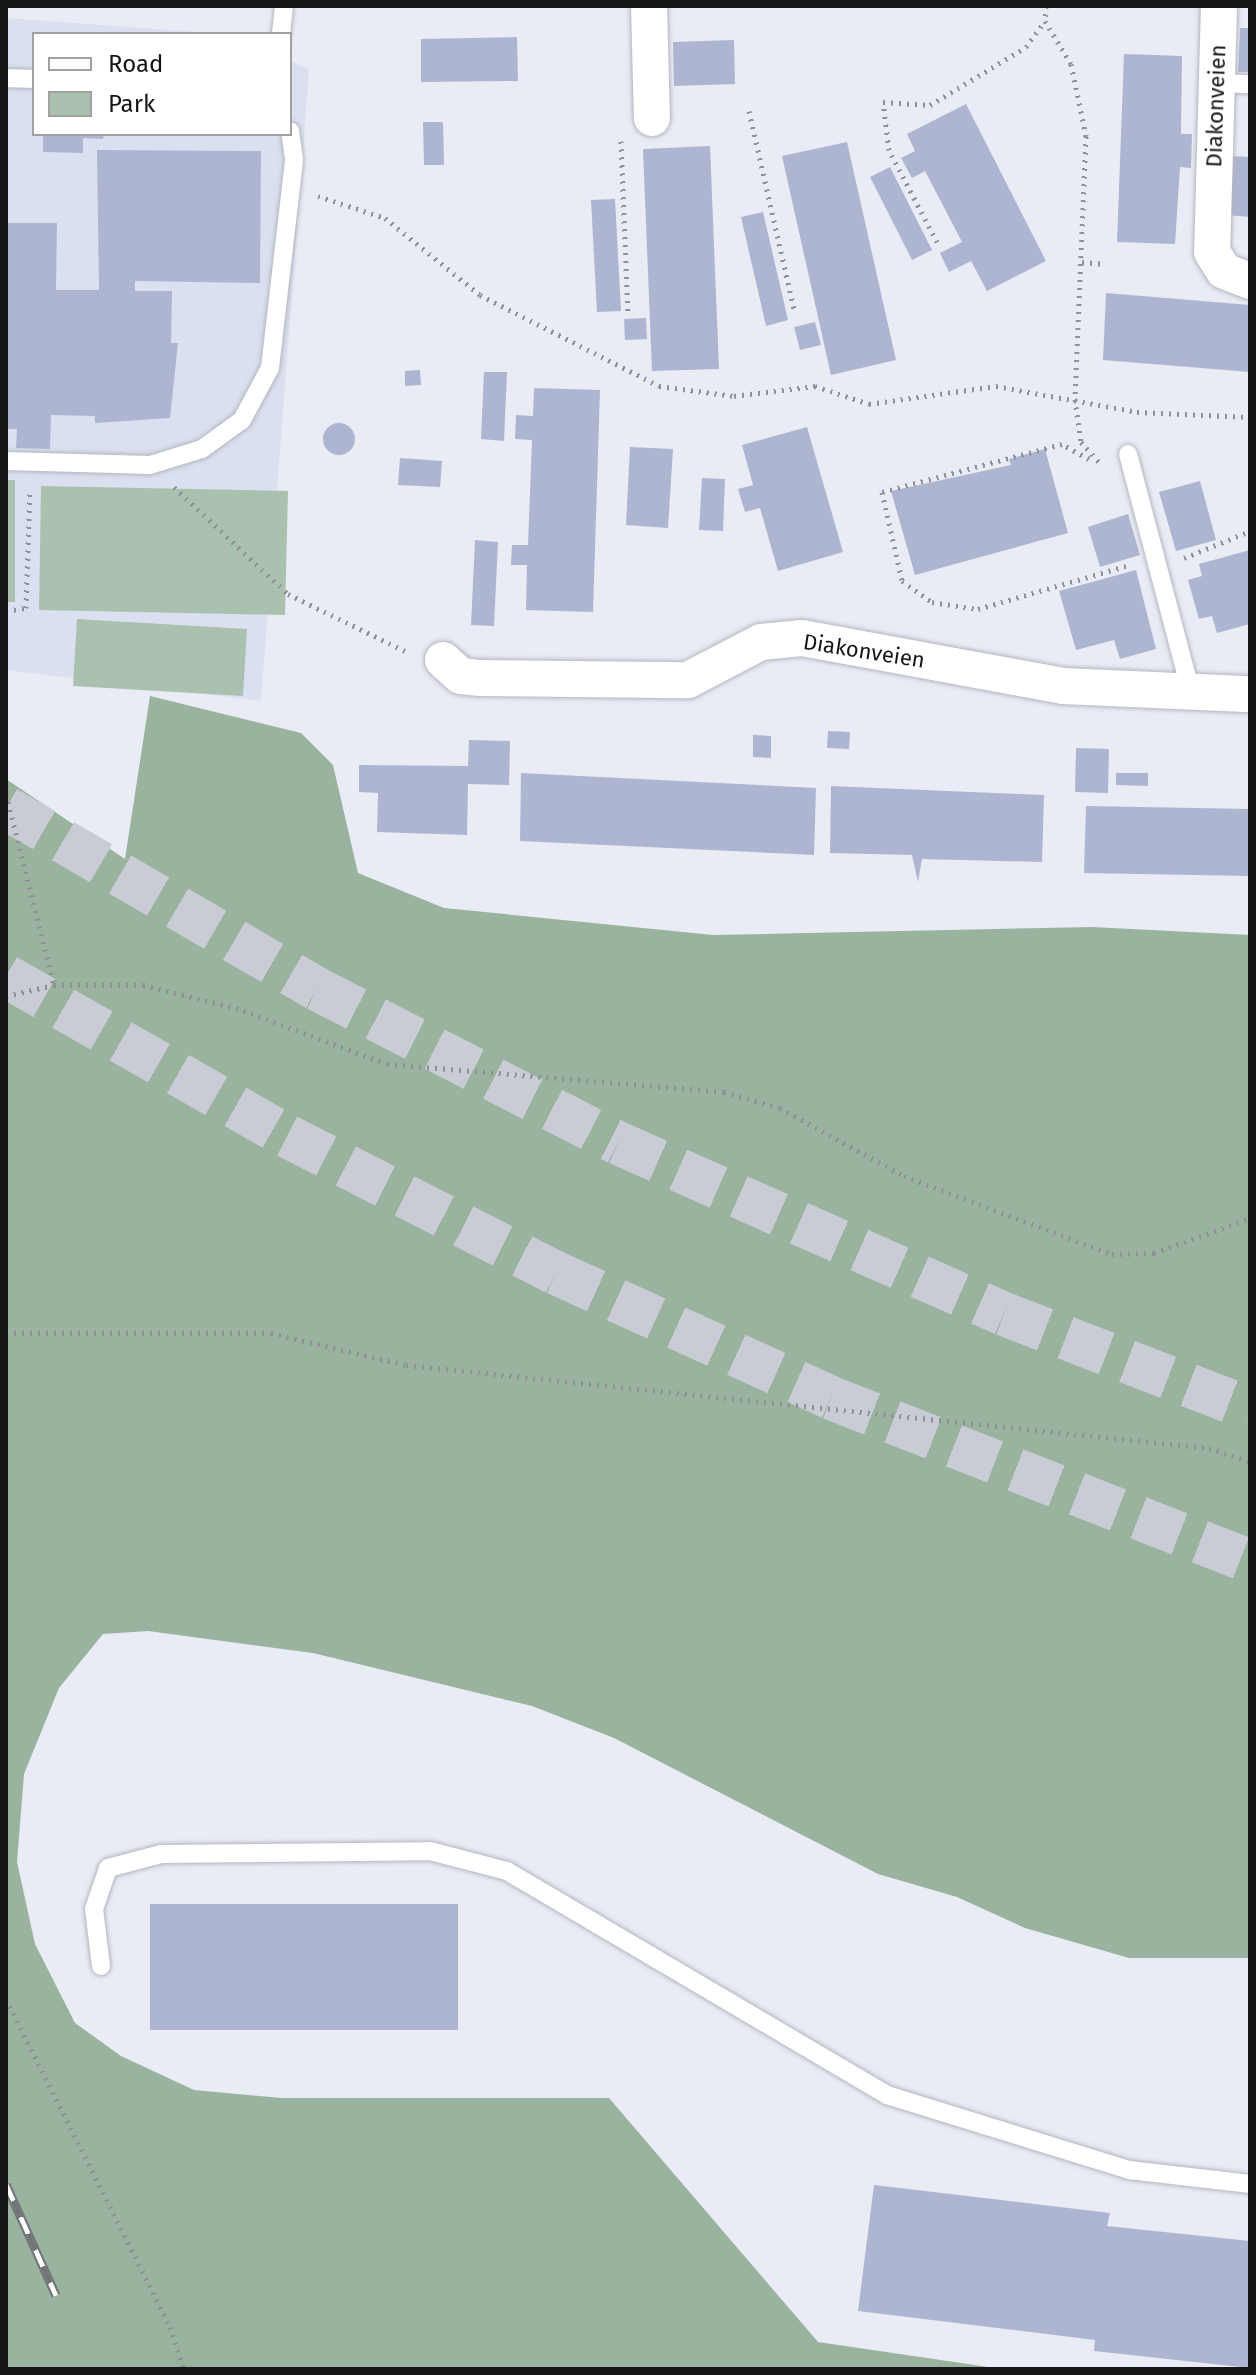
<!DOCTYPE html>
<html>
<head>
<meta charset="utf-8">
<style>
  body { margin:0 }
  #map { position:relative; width:1256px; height:2375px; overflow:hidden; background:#e9ecf5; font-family:"Fira Sans",sans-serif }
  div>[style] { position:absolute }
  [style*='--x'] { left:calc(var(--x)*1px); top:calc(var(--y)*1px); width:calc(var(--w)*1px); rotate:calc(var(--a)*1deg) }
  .built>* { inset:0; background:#dbe0f0 }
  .green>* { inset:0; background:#aac1b0 }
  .forest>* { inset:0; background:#99b39f }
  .building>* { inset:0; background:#adb5d1 }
  .round { border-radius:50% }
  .highway-tunnel>* { height:44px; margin-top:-22px; transform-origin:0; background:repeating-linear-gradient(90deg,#c9ccd4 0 44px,transparent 0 66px) }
  .path>* { height:5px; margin-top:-2.5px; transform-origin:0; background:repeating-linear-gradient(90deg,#909198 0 2px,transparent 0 8px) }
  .roads { filter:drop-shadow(0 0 2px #b4b6bf) drop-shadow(0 0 2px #b4b6bf) }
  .lane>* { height:18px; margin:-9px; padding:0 9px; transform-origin:9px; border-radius:9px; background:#fff }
  .street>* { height:36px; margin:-18px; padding:0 18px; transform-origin:18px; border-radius:18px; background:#fff }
  .rail>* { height:9px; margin-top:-4.5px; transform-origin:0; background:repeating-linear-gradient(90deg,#fff 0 18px,#73747a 0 36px); box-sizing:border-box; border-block:2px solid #73747a }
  span { translate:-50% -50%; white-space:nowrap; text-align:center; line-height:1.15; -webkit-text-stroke:7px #fff; paint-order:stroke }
  .street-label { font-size:22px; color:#151518 }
  .frame { position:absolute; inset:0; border:8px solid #151518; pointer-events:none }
  .legend { position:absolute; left:32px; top:32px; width:260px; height:104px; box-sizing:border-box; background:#fff; border:2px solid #a1a1a3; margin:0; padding:10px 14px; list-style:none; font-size:24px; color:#151518 }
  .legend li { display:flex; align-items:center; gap:16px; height:40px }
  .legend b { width:40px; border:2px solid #a1a1a3 }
</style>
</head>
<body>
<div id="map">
  <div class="built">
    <i style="clip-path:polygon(6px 18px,225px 34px,34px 34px,34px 134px,290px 134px,290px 60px,309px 70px,261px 701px,6px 670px)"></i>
  </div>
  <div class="green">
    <i style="clip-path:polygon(6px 480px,15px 480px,15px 602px,6px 602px)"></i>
    <i style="clip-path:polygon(41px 486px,288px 491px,285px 615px,39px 610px)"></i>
    <i style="clip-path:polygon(77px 619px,247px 629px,243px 696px,73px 686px)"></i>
  </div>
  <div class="forest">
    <i style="clip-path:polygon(150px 696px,301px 733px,333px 765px,358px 873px,444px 908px,713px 935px,1092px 927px,1250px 935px,1250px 1958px,1129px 1958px,1025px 1928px,957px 1897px,878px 1874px,614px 1738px,532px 1706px,313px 1653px,148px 1631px,103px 1634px,59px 1688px,24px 1774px,17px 1862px,35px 1944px,75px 2023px,121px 2056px,194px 2090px,282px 2098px,609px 2098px,818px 2342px,1002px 2369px,6px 2369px,6px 779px,125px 859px)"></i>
  </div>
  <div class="building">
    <i style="clip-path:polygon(1240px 28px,1250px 28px,1250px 72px,1238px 72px)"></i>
    <i style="clip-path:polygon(517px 37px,518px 81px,421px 82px,421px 39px)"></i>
    <i style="clip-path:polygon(734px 40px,735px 84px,674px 86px,673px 42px)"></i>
    <i style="clip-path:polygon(1124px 54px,1182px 56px,1181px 134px,1192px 134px,1191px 168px,1180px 167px,1175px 244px,1117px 242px)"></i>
    <i style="clip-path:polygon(966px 104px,1046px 261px,987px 291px,971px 261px,949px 272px,940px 253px,962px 242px,925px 171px,912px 178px,901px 158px,915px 151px,907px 134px)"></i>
    <i style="clip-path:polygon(423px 122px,443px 122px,444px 165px,424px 165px)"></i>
    <i style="clip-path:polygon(43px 134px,104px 134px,103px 139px,83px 138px,83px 153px,43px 152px)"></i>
    <i style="clip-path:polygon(847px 142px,896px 360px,831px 375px,782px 156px)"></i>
    <i style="clip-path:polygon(710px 146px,719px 369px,652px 371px,643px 149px)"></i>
    <i style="clip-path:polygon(97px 150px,261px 151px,260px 283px,135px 281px,135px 291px,172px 291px,171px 343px,178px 343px,170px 418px,95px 423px,95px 416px,51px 415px,50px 449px,16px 448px,17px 429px,6px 429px,6px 223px,57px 223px,56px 290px,99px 290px)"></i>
    <i style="clip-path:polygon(1230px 156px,1250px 157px,1250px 217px,1227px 215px)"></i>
    <i style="clip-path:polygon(890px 167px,932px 250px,912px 260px,870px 177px)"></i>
    <i style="clip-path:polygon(615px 199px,621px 311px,597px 312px,591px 200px)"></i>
    <i style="clip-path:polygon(763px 212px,788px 320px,766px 326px,741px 217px)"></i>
    <i style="clip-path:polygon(1106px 293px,1250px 305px,1250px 372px,1103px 360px)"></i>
    <i style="clip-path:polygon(646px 318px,647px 339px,625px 340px,624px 319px)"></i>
    <i style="clip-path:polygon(815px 322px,821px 345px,800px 350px,794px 327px)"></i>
    <i style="clip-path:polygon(420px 370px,421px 385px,405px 386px,405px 371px)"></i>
    <i style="clip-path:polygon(484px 372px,507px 372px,504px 441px,481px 439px)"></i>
    <i style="clip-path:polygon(534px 388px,600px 390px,593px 612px,526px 610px,527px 565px,511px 565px,512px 545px,528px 545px,532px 440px,515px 439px,516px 415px,533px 416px)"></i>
    <i class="round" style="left:323px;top:423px;width:32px;height:32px"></i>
    <i style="clip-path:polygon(807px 427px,843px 552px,778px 571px,760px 508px,745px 512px,738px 489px,753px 485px,742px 445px)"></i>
    <i style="clip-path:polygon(630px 447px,673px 449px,668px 528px,626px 525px)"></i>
    <i style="clip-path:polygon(1045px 449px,1068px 533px,915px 575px,891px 491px,1011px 465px,1009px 459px)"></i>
    <i style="clip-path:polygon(400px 458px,442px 461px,440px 487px,398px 485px)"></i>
    <i style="clip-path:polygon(702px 478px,725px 479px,723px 531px,699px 530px)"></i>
    <i style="clip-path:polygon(1200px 481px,1216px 540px,1176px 551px,1159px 492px)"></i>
    <i style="clip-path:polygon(1128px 514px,1140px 555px,1100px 567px,1088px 527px)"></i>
    <i style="clip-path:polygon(475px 540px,498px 542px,494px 626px,471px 625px)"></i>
    <i style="clip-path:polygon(1250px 550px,1250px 624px,1217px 633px,1212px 616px,1199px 619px,1188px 580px,1202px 576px,1199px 564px)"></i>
    <i style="clip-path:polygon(1136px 570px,1156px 649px,1120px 659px,1114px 640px,1076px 650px,1059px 591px)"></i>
    <i style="clip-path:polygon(828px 731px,850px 732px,849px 749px,827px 748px)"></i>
    <i style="clip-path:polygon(753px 735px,771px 736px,771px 758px,753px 757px)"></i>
    <i style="clip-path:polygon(469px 740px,510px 741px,509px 785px,468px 784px,467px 835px,377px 832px,378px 793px,359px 792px,359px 765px,468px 766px)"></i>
    <i style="clip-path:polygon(1076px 748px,1109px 749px,1108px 793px,1075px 792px)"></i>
    <i style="clip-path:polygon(521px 773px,816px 788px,814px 855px,520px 841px)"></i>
    <i style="clip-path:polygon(1116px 773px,1148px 773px,1148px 786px,1116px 785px)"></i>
    <i style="clip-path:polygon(831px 786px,1044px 795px,1042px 862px,922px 859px,918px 882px,912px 855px,830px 853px)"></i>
    <i style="clip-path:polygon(1086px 806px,1250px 809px,1250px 876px,1084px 873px)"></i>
    <i style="clip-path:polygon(150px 1904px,458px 1904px,458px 2030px,150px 2030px)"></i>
    <i style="clip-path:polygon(874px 2185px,1110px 2213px,1107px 2226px,1250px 2241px,1250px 2368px,1094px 2351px,1095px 2340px,858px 2311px)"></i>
  </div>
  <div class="highway-tunnel">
    <i style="--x:6;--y:808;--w:360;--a:30.2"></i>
    <i style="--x:317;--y:989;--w:338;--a:27.1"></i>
    <i style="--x:618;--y:1143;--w:422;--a:23.9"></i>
    <i style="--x:1004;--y:1314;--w:264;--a:21.1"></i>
    <i style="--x:6;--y:976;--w:323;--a:29.7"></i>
    <i style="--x:287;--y:1136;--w:302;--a:27"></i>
    <i style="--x:556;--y:1273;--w:302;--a:24.4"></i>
    <i style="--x:831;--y:1398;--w:450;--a:21.3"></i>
  </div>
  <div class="path">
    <i style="--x:1046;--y:6;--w:15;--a:94"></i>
    <i style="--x:1045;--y:21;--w:50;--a:58.8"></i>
    <i style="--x:1071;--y:64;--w:74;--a:78.2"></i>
    <i style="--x:1086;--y:136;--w:263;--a:92.4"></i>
    <i style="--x:1075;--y:399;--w:43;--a:82.1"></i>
    <i style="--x:1081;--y:442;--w:27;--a:48"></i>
    <i style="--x:749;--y:111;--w:207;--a:77.2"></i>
    <i style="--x:621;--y:141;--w:171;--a:87.7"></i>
    <i style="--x:318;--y:196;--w:71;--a:18.2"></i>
    <i style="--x:385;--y:218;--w:122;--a:39"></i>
    <i style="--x:480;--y:295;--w:201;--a:26.9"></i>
    <i style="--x:659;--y:386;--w:76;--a:7.6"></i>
    <i style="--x:734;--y:396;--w:82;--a:-7"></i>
    <i style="--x:815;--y:386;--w:57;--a:18.4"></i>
    <i style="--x:869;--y:404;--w:128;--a:-8.1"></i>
    <i style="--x:996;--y:386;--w:143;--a:10.4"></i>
    <i style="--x:1137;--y:412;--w:113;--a:2.5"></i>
    <i style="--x:937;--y:242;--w:104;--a:-117.6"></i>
    <i style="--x:889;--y:150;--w:48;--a:-97.1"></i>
    <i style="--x:883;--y:102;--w:47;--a:3.7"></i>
    <i style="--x:930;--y:105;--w:112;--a:-31.1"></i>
    <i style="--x:1026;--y:47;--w:32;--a:-54"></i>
    <i style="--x:1082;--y:262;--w:21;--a:5"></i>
    <i style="--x:1089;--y:459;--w:31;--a:-151"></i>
    <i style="--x:1062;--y:444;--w:186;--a:165.1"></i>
    <i style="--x:882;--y:492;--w:91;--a:77.3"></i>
    <i style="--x:902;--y:581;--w:37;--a:35"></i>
    <i style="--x:932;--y:602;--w:47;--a:8.7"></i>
    <i style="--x:978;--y:609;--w:157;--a:-16.2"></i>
    <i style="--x:174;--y:487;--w:156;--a:43.2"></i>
    <i style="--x:288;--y:594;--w:132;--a:26"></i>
    <i style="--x:1184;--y:558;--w:71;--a:-22.2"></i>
    <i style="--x:6;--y:611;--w:20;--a:-9"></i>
    <i style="--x:26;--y:608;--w:119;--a:-88.1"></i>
    <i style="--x:6;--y:794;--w:197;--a:75.9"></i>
    <i style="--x:6;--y:996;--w:49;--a:-12.9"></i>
    <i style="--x:54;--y:985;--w:89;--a:0"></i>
    <i style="--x:143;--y:985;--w:96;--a:13.9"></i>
    <i style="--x:236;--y:1008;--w:161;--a:20.3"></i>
    <i style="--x:387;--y:1064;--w:338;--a:4.7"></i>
    <i style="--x:724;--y:1092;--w:58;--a:15.9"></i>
    <i style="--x:780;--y:1108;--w:141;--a:28.7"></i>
    <i style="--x:904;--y:1176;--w:222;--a:20.6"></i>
    <i style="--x:1112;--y:1254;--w:42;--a:-1.4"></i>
    <i style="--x:1154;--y:1253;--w:102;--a:-20"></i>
    <i style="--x:6;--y:1333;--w:265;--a:0"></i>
    <i style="--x:271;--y:1333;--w:139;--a:13.3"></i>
    <i style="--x:406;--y:1365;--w:807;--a:5.9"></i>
    <i style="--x:1209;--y:1448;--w:43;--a:18.9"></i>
    <i style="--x:6;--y:1999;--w:367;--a:63.4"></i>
    <i style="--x:170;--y:2327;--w:44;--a:71.6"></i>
  </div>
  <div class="roads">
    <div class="lane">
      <i style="--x:281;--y:34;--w:28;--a:-84"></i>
      <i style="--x:6;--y:78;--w:28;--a:2"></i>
      <i style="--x:1217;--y:83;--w:33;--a:2"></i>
      <i style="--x:1128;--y:454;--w:246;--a:75.2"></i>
      <i style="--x:6;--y:461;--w:144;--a:1.6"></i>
      <i style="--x:150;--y:465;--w:54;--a:-17.1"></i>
      <i style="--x:202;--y:449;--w:49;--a:-35.9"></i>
      <i style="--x:242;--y:420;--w:59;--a:-61.7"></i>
      <i style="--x:270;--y:368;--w:210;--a:-83.4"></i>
      <i style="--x:294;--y:159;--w:28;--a:-98"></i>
      <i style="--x:101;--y:1966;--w:57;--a:-97"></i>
      <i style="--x:94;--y:1909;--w:43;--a:-71.1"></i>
      <i style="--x:108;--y:1868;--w:55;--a:-14.8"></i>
      <i style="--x:161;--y:1854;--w:269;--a:-0.6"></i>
      <i style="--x:430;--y:1851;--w:80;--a:14.6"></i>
      <i style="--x:507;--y:1871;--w:441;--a:30.5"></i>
      <i style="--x:887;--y:2095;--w:253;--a:17.2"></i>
      <i style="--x:1129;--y:2170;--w:122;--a:6.6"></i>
    </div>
    <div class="street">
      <i style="--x:649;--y:6;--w:112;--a:88.5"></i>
      <i style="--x:1219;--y:6;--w:246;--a:91.6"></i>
      <i style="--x:1212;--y:252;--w:22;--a:58"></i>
      <i style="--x:1224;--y:271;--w:28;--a:21"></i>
      <i style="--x:443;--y:660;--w:24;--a:42"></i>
      <i style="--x:461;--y:676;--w:20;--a:6"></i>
      <i style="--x:481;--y:678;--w:207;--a:0.6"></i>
      <i style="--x:688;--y:680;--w:82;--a:-27.5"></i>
      <i style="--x:761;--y:642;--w:41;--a:-5.6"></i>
      <i style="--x:802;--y:638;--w:266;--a:10.4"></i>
      <i style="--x:1064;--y:686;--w:186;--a:2.5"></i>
    </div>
  </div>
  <div class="rail">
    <i style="--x:6;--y:2184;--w:122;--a:65.8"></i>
  </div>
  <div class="street-label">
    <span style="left:1216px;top:106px;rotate:-88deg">Diakonveien</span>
    <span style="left:864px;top:651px;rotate:9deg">Diakonveien</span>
  </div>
  <div class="frame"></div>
  <ul class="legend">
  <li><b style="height:10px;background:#fff"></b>Road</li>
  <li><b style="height:22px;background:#aac1b0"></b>Park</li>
  </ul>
</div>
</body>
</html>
